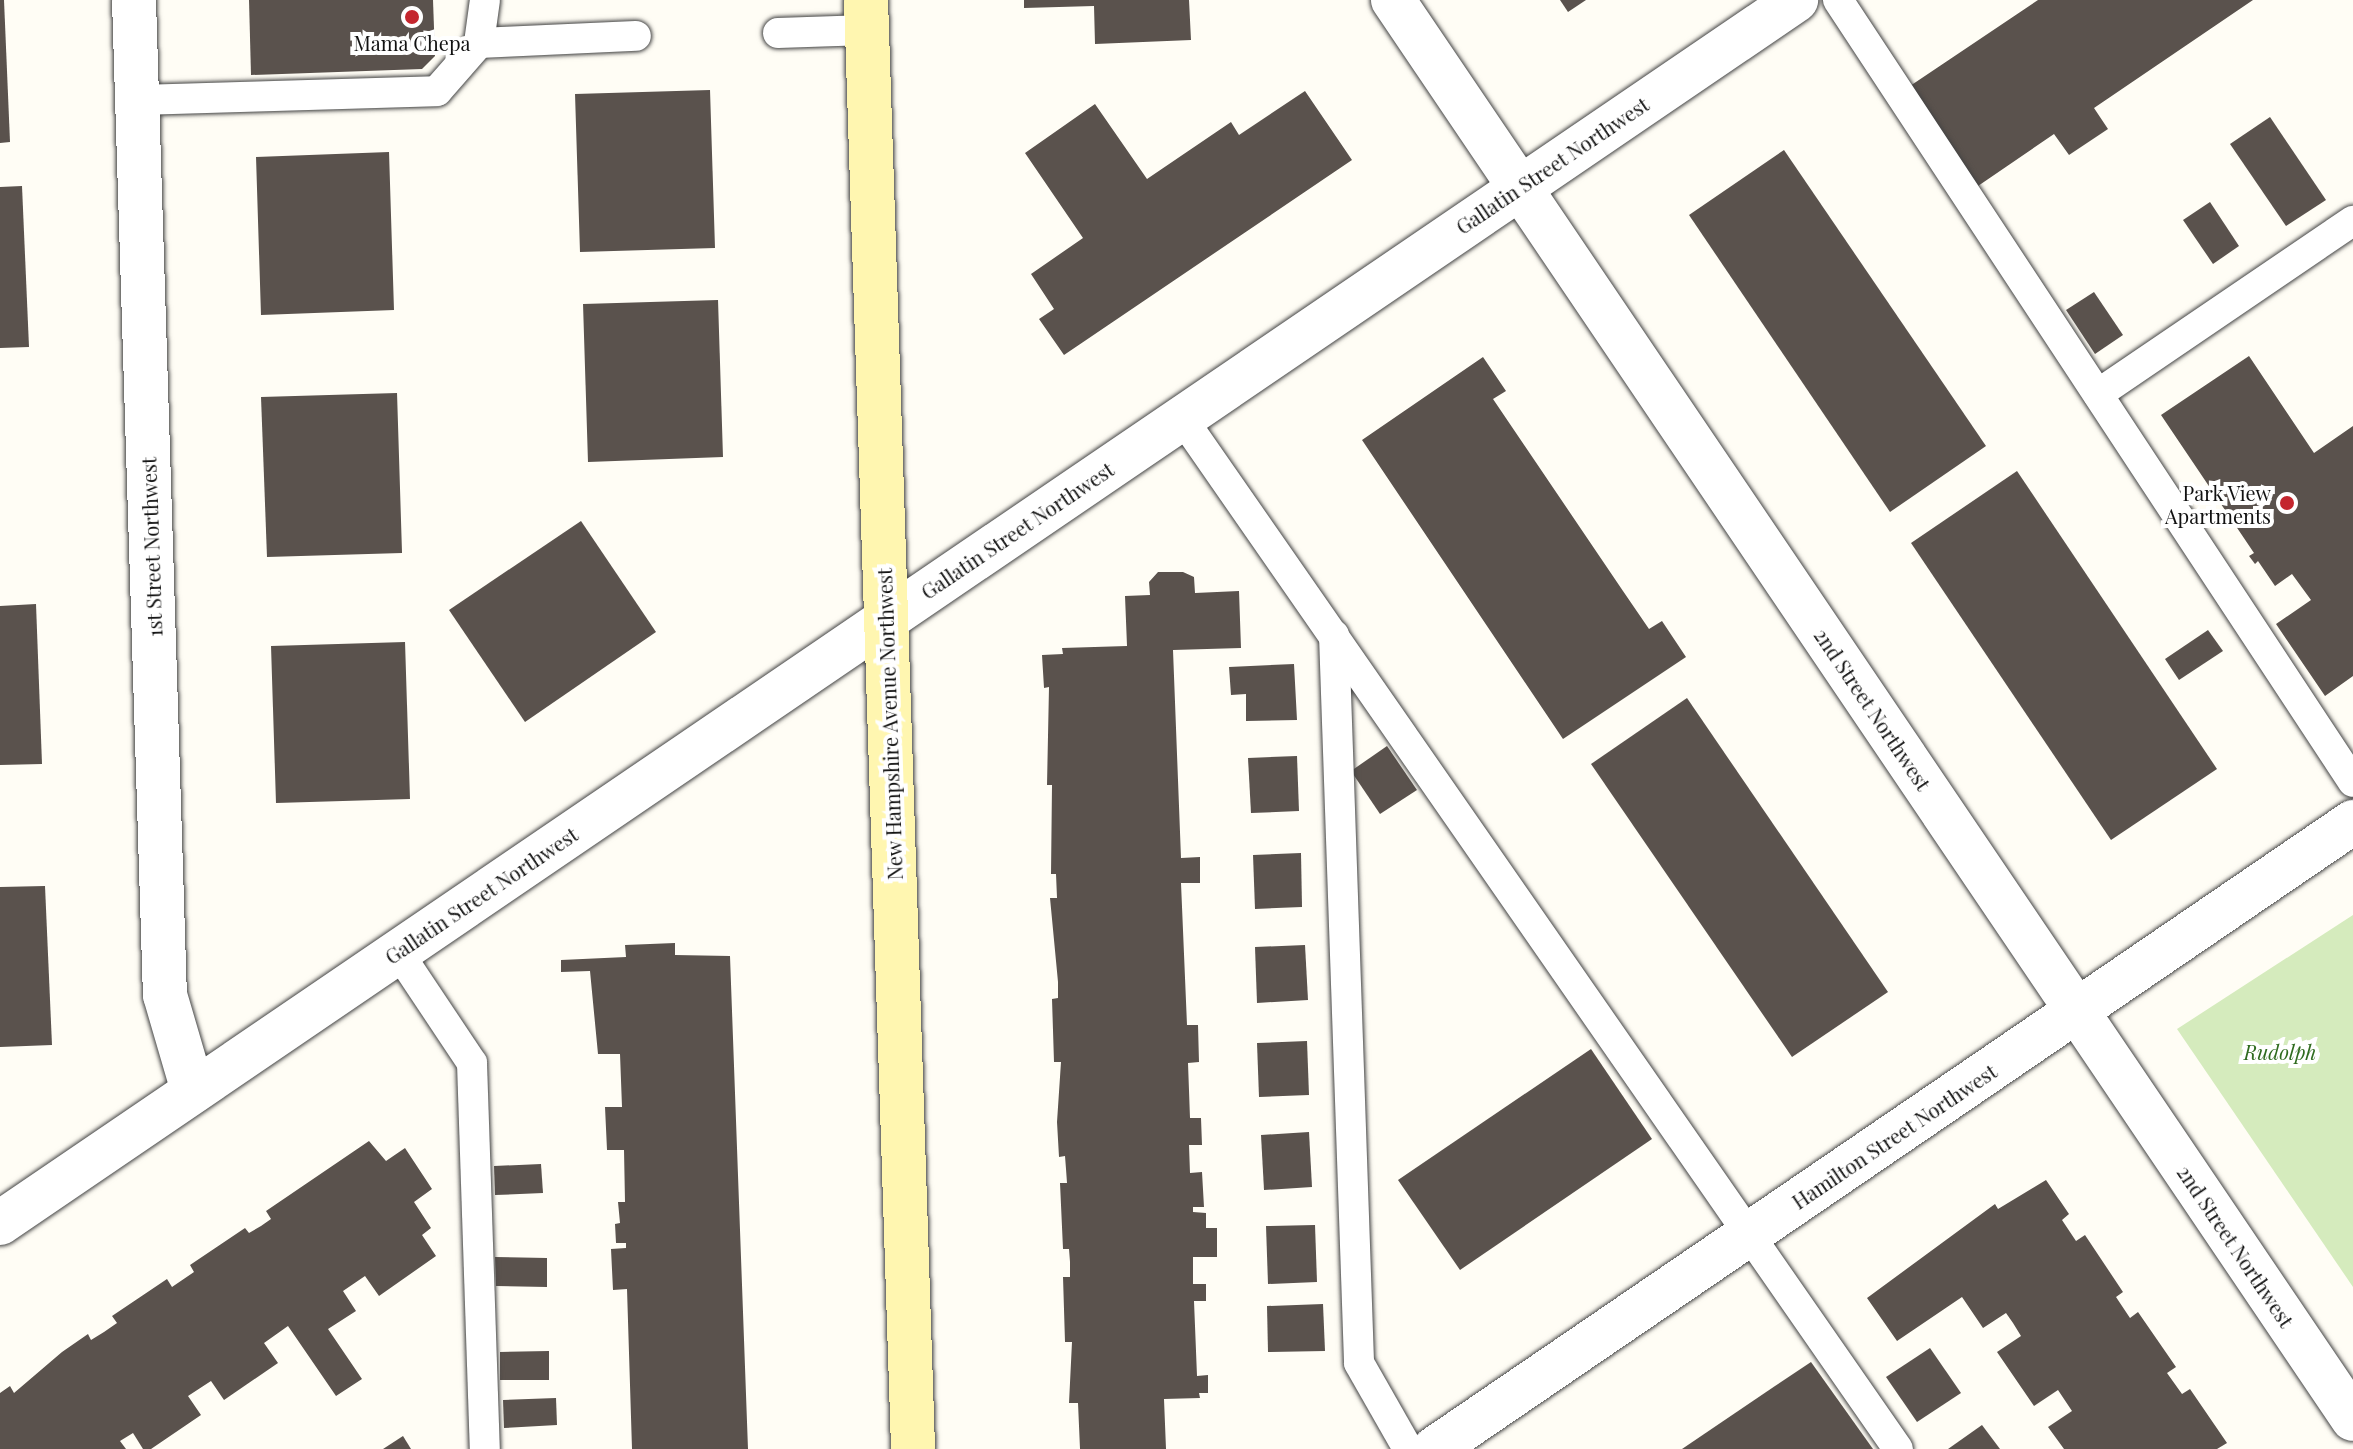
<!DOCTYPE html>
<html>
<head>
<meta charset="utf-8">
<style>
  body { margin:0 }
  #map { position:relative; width:2353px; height:1449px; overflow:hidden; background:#fffdf5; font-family:"Playfair Display",serif }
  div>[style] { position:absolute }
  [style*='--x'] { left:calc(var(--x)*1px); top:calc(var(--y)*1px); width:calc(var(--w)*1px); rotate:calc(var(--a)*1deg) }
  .green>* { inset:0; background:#d5ebbd }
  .building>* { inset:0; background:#5a524d }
  .roads { filter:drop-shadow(0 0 2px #444) drop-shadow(0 0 2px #444) }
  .lane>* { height:30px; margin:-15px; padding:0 15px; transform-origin:15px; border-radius:15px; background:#fff }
  .street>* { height:44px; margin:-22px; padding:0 22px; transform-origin:22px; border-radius:22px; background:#fff }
  .secondary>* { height:44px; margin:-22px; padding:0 22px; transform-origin:22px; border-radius:22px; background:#fff6b0 }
  .dots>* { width:22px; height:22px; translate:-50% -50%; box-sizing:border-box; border:4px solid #fff; border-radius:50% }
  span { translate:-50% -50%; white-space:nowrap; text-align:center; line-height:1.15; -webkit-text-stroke:8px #fff; paint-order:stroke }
  .poi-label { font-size:20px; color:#111 }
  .right { translate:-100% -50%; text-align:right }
  .street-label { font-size:20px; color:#111 }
  .park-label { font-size:20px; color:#2f6b1f; font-style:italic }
</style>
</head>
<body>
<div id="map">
  <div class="green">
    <i style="clip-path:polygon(2353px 915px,2353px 1287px,2177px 1029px)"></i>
  </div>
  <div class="building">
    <i style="clip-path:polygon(0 0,4px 0,10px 142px,0 143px)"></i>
    <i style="clip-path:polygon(249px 0,433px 0,435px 56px,422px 69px,251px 75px)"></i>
    <i style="clip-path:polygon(1024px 0,1189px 0,1191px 40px,1095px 44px,1094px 6px,1024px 8px)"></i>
    <i style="clip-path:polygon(1560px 0,1586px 0,1568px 12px)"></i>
    <i style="clip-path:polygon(2038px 0,2253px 0,2094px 108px,2108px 129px,2069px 155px,2054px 134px,1978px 186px,1910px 86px)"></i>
    <i style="clip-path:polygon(710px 90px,715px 248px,580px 252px,575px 94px)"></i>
    <i style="clip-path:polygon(1305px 91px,1352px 160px,1064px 355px,1039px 319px,1054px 309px,1031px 274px,1083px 238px,1025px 153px,1095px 104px,1147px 179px,1231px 122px,1239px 135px)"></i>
    <i style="clip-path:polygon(2270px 117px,2326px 200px,2286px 226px,2230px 144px)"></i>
    <i style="clip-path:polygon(1784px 150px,1986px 446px,1890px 512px,1689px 215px)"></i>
    <i style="clip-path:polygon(389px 152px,394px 310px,261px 315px,256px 157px)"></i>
    <i style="clip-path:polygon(22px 186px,29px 347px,0 348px,0 187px)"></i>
    <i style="clip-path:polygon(2210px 202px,2239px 246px,2213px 264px,2183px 220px)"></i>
    <i style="clip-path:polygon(2094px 292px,2123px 335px,2095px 354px,2066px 310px)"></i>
    <i style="clip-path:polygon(718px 300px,723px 457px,588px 462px,583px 304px)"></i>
    <i style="clip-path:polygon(2249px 356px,2314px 453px,2353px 426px,2353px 676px,2325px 696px,2276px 624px,2311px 600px,2292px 574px,2275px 586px,2258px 561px,2255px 564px,2249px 556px,2254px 553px,2161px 415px)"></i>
    <i style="clip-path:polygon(1483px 357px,1506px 391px,1493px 399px,1623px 591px,1649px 629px,1662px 621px,1686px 657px,1563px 739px,1362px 440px)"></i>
    <i style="clip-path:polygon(397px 393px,402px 553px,267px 557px,261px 397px)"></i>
    <i style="clip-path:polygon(2017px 471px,2217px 769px,2111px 840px,1911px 543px)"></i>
    <i style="clip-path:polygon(581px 521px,656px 632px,525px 722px,449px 610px)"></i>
    <i style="clip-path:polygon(1158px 572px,1183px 572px,1194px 577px,1195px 593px,1239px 591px,1241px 648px,1173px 650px,1181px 858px,1200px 857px,1200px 883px,1181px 883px,1187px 1025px,1198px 1025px,1199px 1062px,1188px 1063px,1190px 1118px,1201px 1118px,1202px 1145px,1189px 1145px,1190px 1173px,1202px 1172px,1204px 1207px,1193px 1207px,1193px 1212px,1206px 1213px,1206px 1228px,1217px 1228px,1217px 1257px,1193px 1257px,1193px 1284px,1206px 1284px,1206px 1301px,1194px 1301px,1197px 1376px,1208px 1375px,1208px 1393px,1199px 1393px,1200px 1398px,1164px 1399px,1166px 1449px,1080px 1449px,1078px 1403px,1069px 1403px,1072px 1342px,1065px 1342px,1063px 1277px,1070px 1277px,1070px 1262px,1069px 1249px,1063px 1249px,1060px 1183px,1067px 1183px,1066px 1169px,1065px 1156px,1059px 1157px,1057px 1122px,1061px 1062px,1054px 1062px,1052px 999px,1058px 998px,1058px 982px,1050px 898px,1057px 898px,1056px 874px,1051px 874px,1052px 785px,1047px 785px,1049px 687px,1044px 688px,1042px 655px,1063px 654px,1062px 648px,1127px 646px,1125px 596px,1150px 595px,1149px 582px)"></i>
    <i style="clip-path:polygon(36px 604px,42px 764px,0 765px,0 606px)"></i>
    <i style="clip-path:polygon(2208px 630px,2223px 651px,2179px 680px,2165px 659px)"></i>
    <i style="clip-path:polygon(405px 642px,410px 799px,276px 803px,271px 646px)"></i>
    <i style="clip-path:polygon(1294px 664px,1297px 720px,1246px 721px,1246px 694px,1231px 695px,1229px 667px)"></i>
    <i style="clip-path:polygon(1687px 698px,1888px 992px,1792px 1057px,1591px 764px)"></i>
    <i style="clip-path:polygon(1387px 746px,1417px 790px,1380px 814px,1351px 771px)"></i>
    <i style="clip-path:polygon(1297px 756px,1299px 811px,1251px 813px,1248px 758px)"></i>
    <i style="clip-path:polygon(1301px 853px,1302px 907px,1255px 909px,1253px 855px)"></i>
    <i style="clip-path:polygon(45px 886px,52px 1045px,0 1047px,0 887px)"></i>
    <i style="clip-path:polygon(675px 943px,675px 955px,730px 956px,748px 1449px,632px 1449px,627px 1289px,613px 1290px,611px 1249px,626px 1248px,626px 1243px,616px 1243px,615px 1224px,620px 1223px,618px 1202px,625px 1202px,624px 1150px,607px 1150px,605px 1107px,622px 1107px,620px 1054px,598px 1054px,590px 971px,561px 972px,561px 960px,626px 957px,625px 945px)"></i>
    <i style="clip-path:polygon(1305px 945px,1308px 1000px,1257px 1003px,1255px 947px)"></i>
    <i style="clip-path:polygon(1307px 1041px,1309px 1095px,1259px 1097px,1257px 1043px)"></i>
    <i style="clip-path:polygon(1591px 1049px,1652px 1139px,1460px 1270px,1398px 1180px)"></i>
    <i style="clip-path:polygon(1309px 1132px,1312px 1187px,1264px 1190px,1261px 1135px)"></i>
    <i style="clip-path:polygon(369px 1141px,386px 1161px,405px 1148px,432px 1189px,414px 1202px,431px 1228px,422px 1235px,436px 1256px,379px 1296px,365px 1276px,343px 1291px,356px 1311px,328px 1329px,362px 1379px,336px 1396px,288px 1326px,264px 1343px,278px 1363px,224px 1400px,211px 1381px,188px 1396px,201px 1415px,151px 1449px,143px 1449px,133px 1433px,120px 1441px,126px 1449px,0 1449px,0 1393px,10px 1386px,14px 1393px,62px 1352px,88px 1334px,91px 1340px,104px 1332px,117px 1323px,112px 1316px,167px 1279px,172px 1287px,194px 1272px,190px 1265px,245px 1228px,249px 1233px,261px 1226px,271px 1219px,266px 1211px)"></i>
    <i style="clip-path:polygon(541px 1164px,543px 1193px,495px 1195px,494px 1166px)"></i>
    <i style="clip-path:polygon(2046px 1180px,2069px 1214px,2062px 1220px,2076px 1241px,2085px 1235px,2123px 1292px,2116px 1297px,2130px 1318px,2138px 1312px,2176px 1367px,2167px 1373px,2182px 1394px,2190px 1389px,2227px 1443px,2217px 1449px,2064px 1449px,2048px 1427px,2072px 1411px,2058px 1390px,2034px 1406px,1997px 1352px,2021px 1336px,2013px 1323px,2006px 1313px,1983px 1328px,1962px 1297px,1897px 1341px,1867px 1298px,1995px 1204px,1998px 1209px)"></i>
    <i style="clip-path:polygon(1315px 1225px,1317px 1282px,1268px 1284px,1266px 1226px)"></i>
    <i style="clip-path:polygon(495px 1257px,547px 1258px,547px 1287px,496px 1286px)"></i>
    <i style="clip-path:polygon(1323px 1304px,1325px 1351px,1268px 1352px,1267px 1306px)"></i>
    <i style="clip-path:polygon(1930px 1348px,1961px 1393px,1917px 1422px,1886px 1377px)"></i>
    <i style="clip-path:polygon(549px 1351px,549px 1380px,500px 1380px,500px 1352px)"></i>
    <i style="clip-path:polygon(1811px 1362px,1873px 1449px,1682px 1449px,1775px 1386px)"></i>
    <i style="clip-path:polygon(556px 1398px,557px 1425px,504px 1428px,503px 1400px)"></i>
    <i style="clip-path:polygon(1982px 1425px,2000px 1449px,1948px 1449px)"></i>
    <i style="clip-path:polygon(403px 1436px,411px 1449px,383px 1449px)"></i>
  </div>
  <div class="roads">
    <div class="lane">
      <i style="--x:1838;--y:0;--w:936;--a:56.63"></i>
      <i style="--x:778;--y:33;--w:89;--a:-1.9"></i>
      <i style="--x:479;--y:43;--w:157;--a:-2.6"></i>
      <i style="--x:137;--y:100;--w:300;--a:-1.7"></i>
      <i style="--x:437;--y:91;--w:64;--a:-48.8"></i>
      <i style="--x:479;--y:43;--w:43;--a:-82.1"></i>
      <i style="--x:2098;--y:394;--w:308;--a:-34.2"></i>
      <i style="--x:1182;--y:418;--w:1255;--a:55.22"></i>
      <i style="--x:1334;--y:635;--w:728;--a:88.03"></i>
      <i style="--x:1359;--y:1363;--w:99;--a:60.3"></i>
      <i style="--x:398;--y:952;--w:133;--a:56.3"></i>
      <i style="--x:472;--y:1063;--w:386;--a:88.1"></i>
    </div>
    <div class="street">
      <i style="--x:134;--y:0;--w:995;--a:88.22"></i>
      <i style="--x:165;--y:995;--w:100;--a:73.7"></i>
      <i style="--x:1393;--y:0;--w:1713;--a:55.92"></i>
      <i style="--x:0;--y:1223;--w:2173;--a:-34.25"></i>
      <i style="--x:1434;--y:1449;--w:1113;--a:-34.3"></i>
    </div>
    <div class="secondary">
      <i style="--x:866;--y:0;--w:1450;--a:88.14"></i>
    </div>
  </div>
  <div class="dots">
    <i style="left:412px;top:17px;background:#c4262e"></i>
    <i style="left:2287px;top:503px;background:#c4262e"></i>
  </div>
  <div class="poi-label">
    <span style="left:412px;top:42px">Mama Chepa</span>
    <span class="right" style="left:2271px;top:504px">Park View<br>Apartments</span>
  </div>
  <div class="street-label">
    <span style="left:1552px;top:165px;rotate:-34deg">Gallatin Street Northwest</span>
    <span style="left:1017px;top:530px;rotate:-34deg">Gallatin Street Northwest</span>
    <span style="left:151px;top:547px;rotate:-92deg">1st Street Northwest</span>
    <span style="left:1873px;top:709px;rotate:56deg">2nd Street Northwest</span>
    <span style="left:889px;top:724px;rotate:-92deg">New Hampshire Avenue Northwest</span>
    <span style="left:481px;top:895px;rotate:-34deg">Gallatin Street Northwest</span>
    <span style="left:1894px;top:1136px;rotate:-34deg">Hamilton Street Northwest</span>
    <span style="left:2236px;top:1246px;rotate:56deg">2nd Street Northwest</span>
  </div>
  <div class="park-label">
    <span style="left:2280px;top:1051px">Rudolph</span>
  </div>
</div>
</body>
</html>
